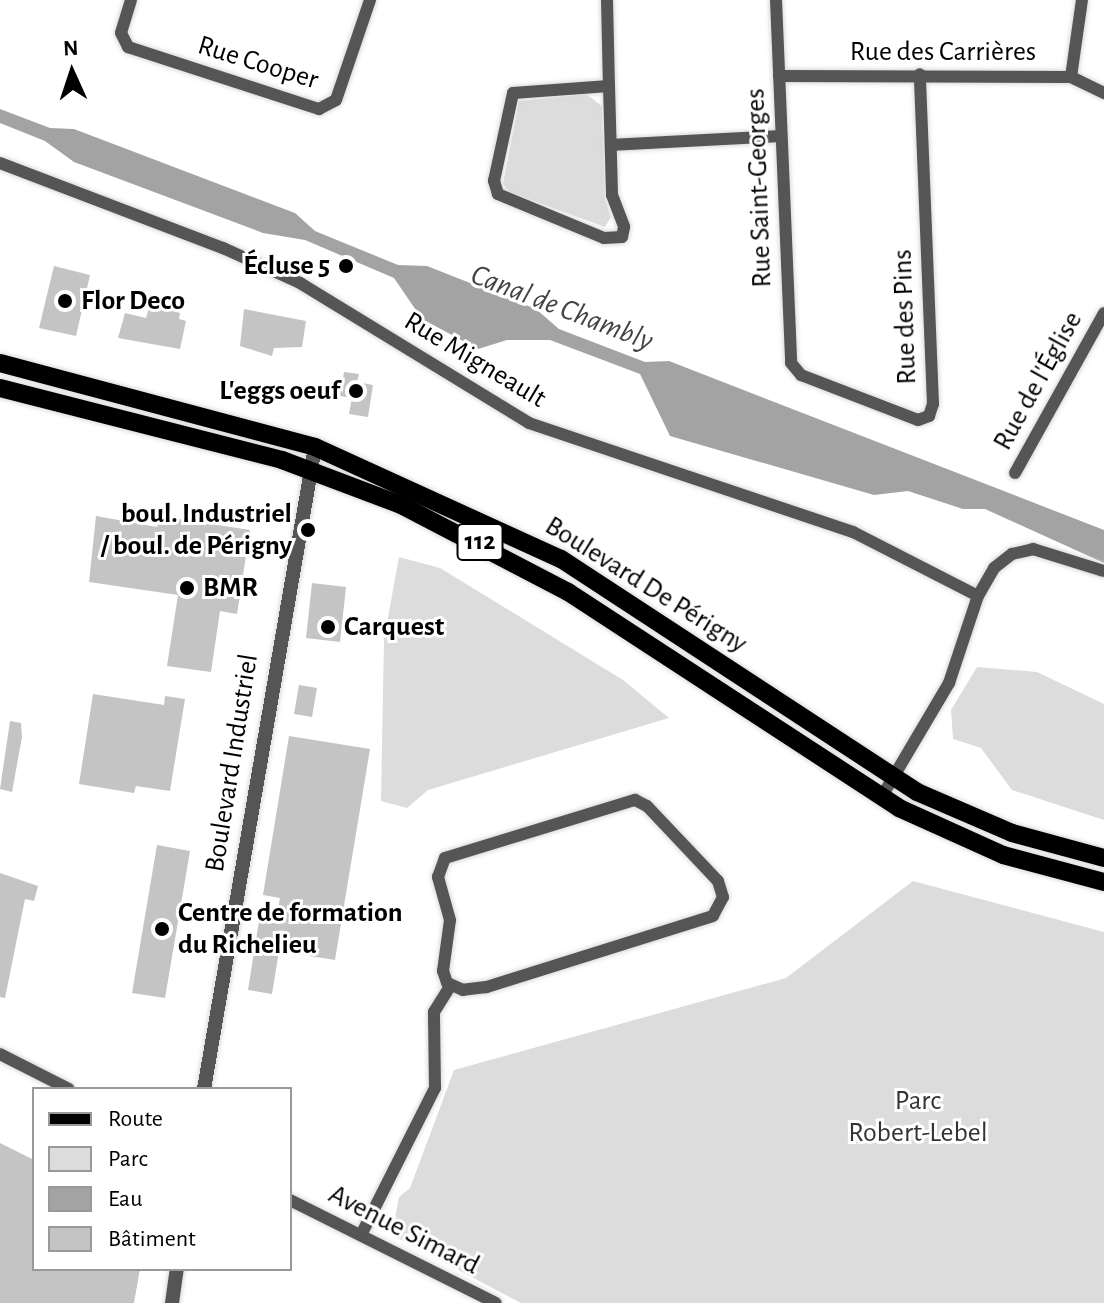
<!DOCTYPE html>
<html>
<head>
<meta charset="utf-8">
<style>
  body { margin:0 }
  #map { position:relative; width:1104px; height:1303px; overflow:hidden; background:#fff; font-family:"Alegreya Sans",sans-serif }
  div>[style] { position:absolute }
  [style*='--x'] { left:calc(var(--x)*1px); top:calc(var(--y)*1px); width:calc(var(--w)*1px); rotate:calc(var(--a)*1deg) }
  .green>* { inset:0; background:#dcdcdc }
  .water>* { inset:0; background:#a3a3a3 }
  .building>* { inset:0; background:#c4c4c4 }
  .roads { filter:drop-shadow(0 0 2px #dbdbdb) drop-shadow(0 0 2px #dbdbdb) }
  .minor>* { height:12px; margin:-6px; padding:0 6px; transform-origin:6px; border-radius:6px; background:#555 }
  .tertiary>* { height:14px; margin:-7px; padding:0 7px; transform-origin:7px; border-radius:7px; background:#555 }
  .primary>* { height:18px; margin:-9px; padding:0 9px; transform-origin:9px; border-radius:9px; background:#000 }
  .dots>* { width:22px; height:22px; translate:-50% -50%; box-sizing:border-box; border:4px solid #fff; border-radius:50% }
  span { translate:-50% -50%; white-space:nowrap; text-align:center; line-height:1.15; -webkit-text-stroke:6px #fff; paint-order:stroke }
  .shield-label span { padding:2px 6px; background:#fff; border:2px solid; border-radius:6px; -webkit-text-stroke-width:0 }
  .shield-label { font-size:26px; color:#000; font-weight:700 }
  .street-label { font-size:28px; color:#000 }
  .poi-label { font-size:28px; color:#000; font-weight:700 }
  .right { translate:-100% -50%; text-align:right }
  .left { translate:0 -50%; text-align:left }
  .park-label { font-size:28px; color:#333 }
  .water-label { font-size:30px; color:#444; font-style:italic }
  .legend { position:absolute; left:32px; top:1087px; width:260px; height:184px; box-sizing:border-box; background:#fff; border:2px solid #999; margin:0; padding:10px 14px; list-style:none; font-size:24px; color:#000 }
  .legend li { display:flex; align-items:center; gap:16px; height:40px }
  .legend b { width:40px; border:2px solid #999 }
  .north { position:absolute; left:32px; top:32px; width:80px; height:80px; -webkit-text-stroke:6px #fff; paint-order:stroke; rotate:357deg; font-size:22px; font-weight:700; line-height:32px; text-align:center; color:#000 }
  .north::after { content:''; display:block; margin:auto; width:28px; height:36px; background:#000; clip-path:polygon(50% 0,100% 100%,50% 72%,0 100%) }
</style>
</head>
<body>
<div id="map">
  <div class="green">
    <i style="clip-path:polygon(586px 94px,602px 106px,605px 199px,611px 217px,605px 227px,509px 192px,503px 184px,519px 101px)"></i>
    <i style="clip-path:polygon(399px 557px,440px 568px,623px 680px,669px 718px,428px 790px,407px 808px,381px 801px,384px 639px)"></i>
    <i style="clip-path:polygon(977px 667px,1037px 672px,1104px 704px,1104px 820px,1012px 790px,981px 748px,953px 739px,951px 710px)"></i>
    <i style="clip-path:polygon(913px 881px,1104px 932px,1104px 1303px,521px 1303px,392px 1235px,399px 1197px,410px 1188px,454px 1070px,786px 978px)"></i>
  </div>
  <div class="water">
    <i style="clip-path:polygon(0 109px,50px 128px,74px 129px,295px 213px,315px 231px,398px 265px,427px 266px,536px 309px,559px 329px,645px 362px,669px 361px,1104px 530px,1104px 563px,985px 509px,963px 509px,908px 491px,874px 495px,670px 436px,640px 374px,550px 340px,507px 340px,478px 349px,422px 319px,394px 278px,305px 240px,263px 233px,74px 162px,45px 141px,0 123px)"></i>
  </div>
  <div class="building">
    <i style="clip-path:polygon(54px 266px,90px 275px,76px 336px,39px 328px)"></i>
    <i style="clip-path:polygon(150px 305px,180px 313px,179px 319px,186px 321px,180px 349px,118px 338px,125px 313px,146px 318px)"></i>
    <i style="clip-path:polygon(244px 309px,306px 321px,302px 347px,274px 348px,272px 356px,240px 346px)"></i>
    <i style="clip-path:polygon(344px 372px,359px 374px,357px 382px,373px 385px,368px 417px,349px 414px,352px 398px,340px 396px)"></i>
    <i style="clip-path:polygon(96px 516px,157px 527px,159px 516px,250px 530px,237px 614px,220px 611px,211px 672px,167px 666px,178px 595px,89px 582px)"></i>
    <i style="clip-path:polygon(312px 583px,346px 587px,340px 642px,306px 638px)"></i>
    <i style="clip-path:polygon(299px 685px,317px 688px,312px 717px,294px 714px)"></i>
    <i style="clip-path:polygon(93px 694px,164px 705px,165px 696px,185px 699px,170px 791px,136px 786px,134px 793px,79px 784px)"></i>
    <i style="clip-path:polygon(10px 721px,21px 723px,22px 737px,12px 792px,0 789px)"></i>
    <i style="clip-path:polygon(289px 736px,370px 749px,335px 960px,279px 951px,272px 994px,248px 990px,259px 921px,275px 923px,280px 898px,263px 895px)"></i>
    <i style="clip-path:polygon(157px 845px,190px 851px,165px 998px,132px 993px)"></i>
    <i style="clip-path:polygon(0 873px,38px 886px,34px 901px,25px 899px,5px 998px,0 997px)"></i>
    <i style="clip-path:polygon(0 1143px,34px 1160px,34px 1269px,140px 1269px,134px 1303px,0 1303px)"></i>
  </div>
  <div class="roads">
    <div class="minor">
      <i style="--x:131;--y:0;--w:34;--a:107"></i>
      <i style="--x:121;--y:33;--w:16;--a:63"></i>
      <i style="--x:128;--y:47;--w:201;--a:18"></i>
      <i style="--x:319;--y:109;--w:19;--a:-28"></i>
      <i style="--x:336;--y:100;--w:106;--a:-71.2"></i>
      <i style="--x:607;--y:0;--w:86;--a:88.7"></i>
      <i style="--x:609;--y:86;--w:109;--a:88.4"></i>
      <i style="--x:612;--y:195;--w:34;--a:69"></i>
      <i style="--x:624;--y:227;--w:10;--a:101"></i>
      <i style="--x:622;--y:237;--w:18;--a:177"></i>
      <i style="--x:604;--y:238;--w:115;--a:-157.5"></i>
      <i style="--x:498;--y:194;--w:14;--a:-107"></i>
      <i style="--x:494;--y:181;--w:90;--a:-77.8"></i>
      <i style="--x:513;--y:93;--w:96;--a:-4.2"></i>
      <i style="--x:776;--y:0;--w:363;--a:87.6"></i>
      <i style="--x:791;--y:363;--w:16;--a:50"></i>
      <i style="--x:801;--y:375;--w:125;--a:21"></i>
      <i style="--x:918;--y:420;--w:12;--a:-20"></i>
      <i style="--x:929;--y:416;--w:13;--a:-72"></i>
      <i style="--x:933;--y:404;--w:330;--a:-92.3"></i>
      <i style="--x:779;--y:76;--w:292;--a:0.2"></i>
      <i style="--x:1071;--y:77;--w:37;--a:26"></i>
      <i style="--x:1071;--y:77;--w:78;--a:-81.9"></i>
      <i style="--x:611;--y:145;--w:169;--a:-3"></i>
      <i style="--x:0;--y:163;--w:239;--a:20.9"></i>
      <i style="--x:223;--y:248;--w:85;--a:24.4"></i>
      <i style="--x:300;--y:283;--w:268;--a:31.4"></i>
      <i style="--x:529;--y:423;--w:342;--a:18.6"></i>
      <i style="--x:853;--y:532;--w:140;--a:27.1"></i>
      <i style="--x:1015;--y:473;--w:183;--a:-60.9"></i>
      <i style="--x:881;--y:798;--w:134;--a:-59.4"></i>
      <i style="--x:949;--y:683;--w:92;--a:-71.6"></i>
      <i style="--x:978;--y:596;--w:32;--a:-60"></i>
      <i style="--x:994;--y:568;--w:23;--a:-38"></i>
      <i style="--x:1012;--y:554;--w:22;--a:-13"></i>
      <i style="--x:1033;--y:549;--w:74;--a:17.2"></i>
      <i style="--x:635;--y:800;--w:13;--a:27"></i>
      <i style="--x:647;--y:806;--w:103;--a:46.6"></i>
      <i style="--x:718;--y:881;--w:17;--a:73"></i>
      <i style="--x:723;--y:897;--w:21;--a:118"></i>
      <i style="--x:713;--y:916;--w:238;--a:162.6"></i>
      <i style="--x:486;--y:987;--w:23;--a:173"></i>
      <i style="--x:463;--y:990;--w:17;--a:-156"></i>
      <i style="--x:447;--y:983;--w:13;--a:-108"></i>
      <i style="--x:443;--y:971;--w:51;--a:-82.2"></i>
      <i style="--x:450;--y:920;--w:45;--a:-105.6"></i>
      <i style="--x:438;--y:877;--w:20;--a:-70"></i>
      <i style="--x:445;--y:858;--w:199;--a:-17"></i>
      <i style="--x:0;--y:1054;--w:77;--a:26.9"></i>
      <i style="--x:290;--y:1200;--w:230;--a:26.6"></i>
      <i style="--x:361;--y:1235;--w:165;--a:-63.3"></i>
      <i style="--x:435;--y:1088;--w:76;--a:-90.8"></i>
      <i style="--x:434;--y:1012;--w:31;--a:-58"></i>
    </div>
    <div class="tertiary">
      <i style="--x:204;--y:1089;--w:652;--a:-80.19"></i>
      <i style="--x:172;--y:1303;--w:34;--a:-82"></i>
    </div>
    <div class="primary">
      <i style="--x:0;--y:363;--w:326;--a:14.9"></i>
      <i style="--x:315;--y:447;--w:270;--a:24.5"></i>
      <i style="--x:561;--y:559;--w:425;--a:33.2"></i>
      <i style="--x:917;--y:792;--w:103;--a:23.3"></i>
      <i style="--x:1012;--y:833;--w:95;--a:15.2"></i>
      <i style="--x:0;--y:388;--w:291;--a:14.3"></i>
      <i style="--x:282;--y:460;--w:127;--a:20.7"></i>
      <i style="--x:401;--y:505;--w:188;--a:27.5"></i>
      <i style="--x:568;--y:592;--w:395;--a:33.1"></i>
      <i style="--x:899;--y:808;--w:114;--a:24.3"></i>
      <i style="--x:1003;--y:855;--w:105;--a:15"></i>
    </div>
  </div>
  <div class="dots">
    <i style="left:346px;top:266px;background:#000"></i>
    <i style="left:65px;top:301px;background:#000"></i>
    <i style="left:356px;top:391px;background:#000"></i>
    <i style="left:308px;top:530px;background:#000"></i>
    <i style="left:187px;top:588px;background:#000"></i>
    <i style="left:328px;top:627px;background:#000"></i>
    <i style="left:162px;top:929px;background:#000"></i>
  </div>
  <div class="shield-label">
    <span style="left:480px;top:542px">112</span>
  </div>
  <div class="street-label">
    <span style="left:943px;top:52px">Rue des Carrières</span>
    <span style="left:258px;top:63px;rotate:17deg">Rue Cooper</span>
    <span style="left:759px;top:188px;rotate:-92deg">Rue Saint-Georges</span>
    <span style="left:905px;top:317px;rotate:-92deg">Rue des Pins</span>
    <span style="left:475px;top:360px;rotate:31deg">Rue Migneault</span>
    <span style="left:1038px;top:381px;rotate:-61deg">Rue de l'Église</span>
    <span style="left:646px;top:585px;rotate:32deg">Boulevard De Périgny</span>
    <span style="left:232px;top:763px;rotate:-81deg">Boulevard Industriel</span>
    <span style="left:404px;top:1230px;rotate:27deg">Avenue Simard</span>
  </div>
  <div class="poi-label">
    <span class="right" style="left:330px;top:266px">Écluse 5</span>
    <span class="left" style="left:81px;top:301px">Flor Deco</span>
    <span class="right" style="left:340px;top:391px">L'eggs oeuf</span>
    <span class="right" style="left:292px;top:530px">boul. Industriel<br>/ boul. de Périgny</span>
    <span class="left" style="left:203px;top:588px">BMR</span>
    <span class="left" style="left:344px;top:627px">Carquest</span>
    <span class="left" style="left:178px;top:929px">Centre de formation<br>du Richelieu</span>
  </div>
  <div class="park-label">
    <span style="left:918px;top:1117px">Parc<br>Robert-Lebel</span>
  </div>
  <div class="water-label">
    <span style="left:562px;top:308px;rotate:21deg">Canal de Chambly</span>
  </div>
  <ul class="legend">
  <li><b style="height:10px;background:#000"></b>Route</li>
  <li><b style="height:22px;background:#dcdcdc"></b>Parc</li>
  <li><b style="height:22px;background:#a3a3a3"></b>Eau</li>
  <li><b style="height:22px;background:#c4c4c4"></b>Bâtiment</li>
  </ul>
  <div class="north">N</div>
</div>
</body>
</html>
